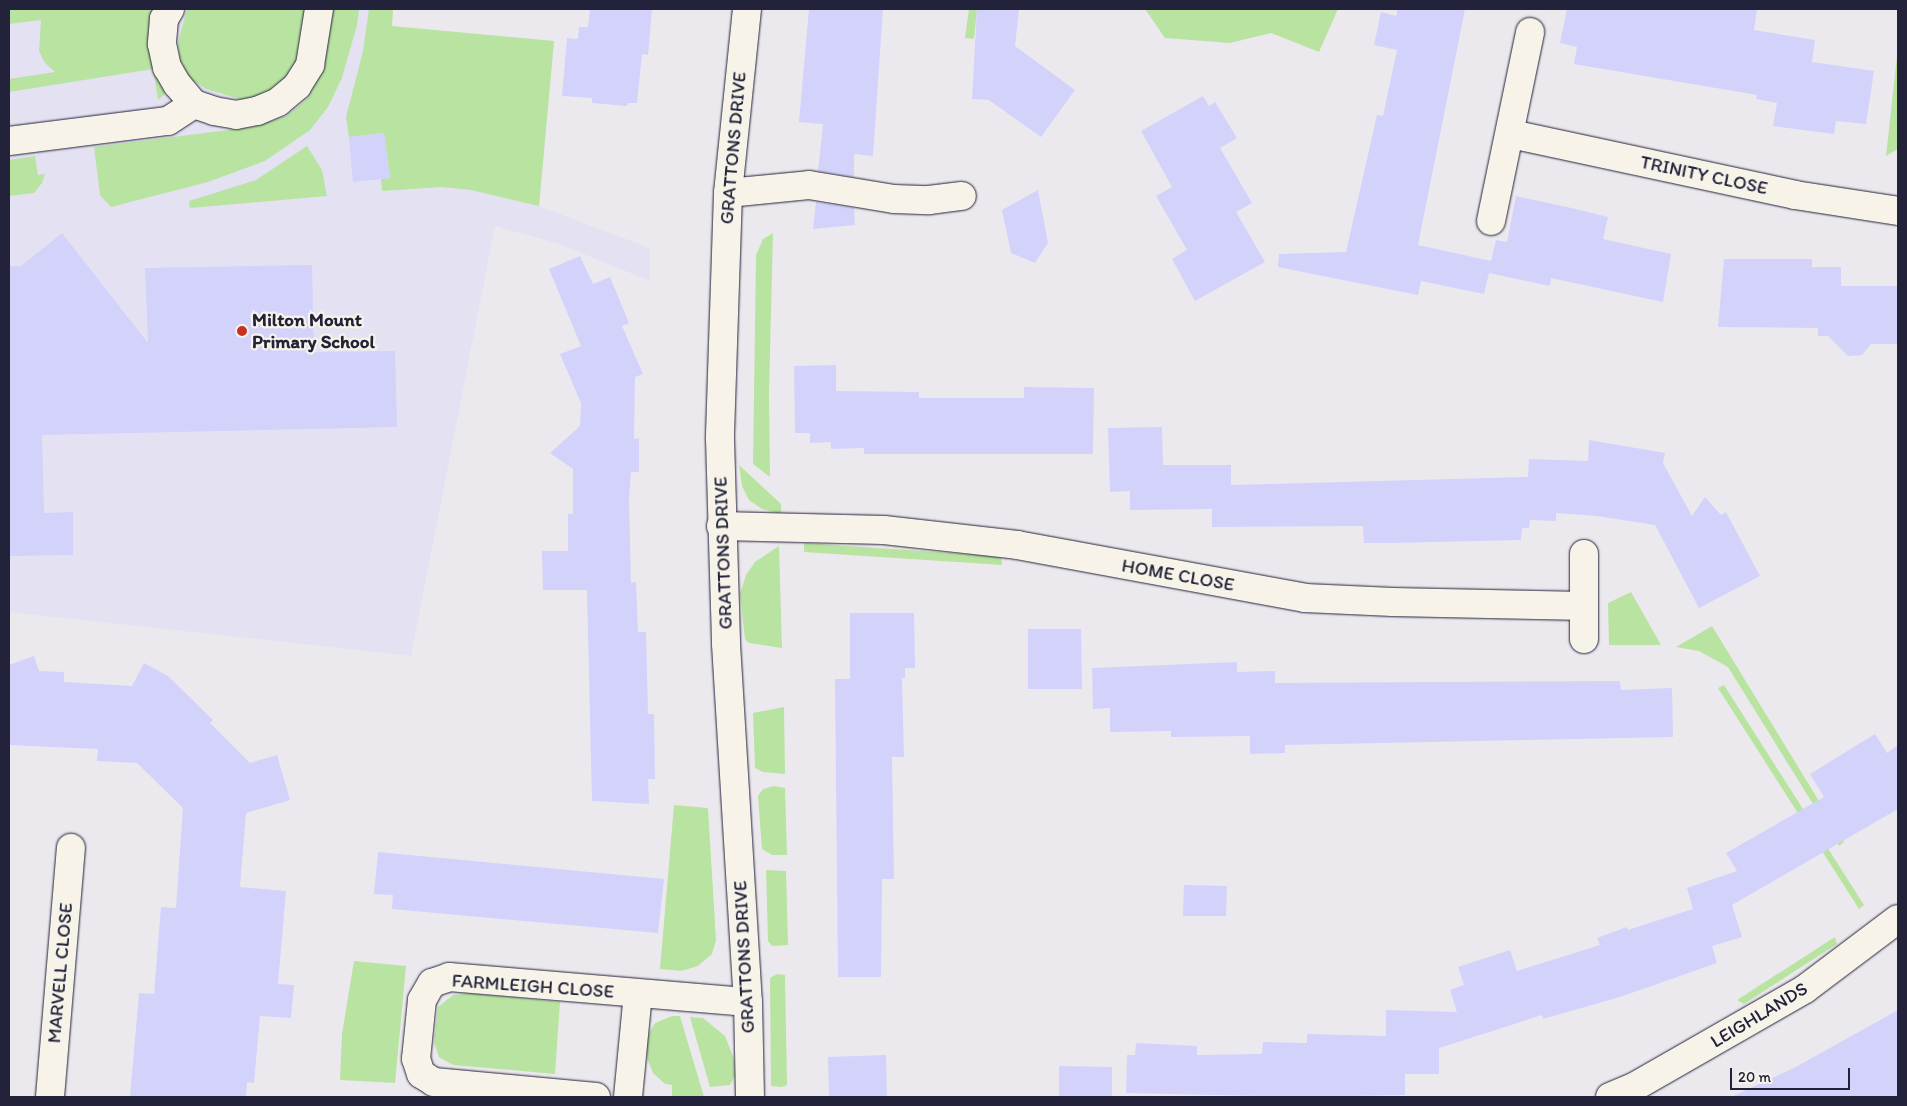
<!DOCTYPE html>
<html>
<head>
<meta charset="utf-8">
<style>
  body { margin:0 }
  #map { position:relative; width:1907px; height:1106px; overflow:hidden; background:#ece9ee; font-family:Itim,sans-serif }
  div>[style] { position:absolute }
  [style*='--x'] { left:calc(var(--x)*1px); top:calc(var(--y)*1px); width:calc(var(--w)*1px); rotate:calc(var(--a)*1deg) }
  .built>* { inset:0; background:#e4e2f2 }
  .green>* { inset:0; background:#b9e3a0 }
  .building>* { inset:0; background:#d3d2fb }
  .roads { filter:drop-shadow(0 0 1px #22223b) drop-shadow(0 0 1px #22223b) }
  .minor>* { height:28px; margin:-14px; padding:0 14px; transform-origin:14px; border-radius:14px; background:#f7f3e8 }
  .dots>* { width:14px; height:14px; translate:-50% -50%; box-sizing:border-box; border:2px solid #f7f3e8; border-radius:50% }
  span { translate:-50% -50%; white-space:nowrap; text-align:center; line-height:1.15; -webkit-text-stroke:4.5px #f7f3e8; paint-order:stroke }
  .street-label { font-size:19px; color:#22223b }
  .poi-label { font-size:19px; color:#22223b; font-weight:700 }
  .left { translate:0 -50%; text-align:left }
  .frame { position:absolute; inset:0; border:10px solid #22223b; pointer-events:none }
  .scale { position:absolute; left:1730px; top:1068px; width:120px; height:22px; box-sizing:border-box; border:2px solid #22223b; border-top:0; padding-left:6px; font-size:15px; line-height:18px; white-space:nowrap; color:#22223b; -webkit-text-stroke:4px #f7f3e8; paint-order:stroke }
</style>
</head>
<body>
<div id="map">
  <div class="built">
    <i style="clip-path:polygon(9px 9px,393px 9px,392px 26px,554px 41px,539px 206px,650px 248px,650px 281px,559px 244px,495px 226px,411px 656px,9px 612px)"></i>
  </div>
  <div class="green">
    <i style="clip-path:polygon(9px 9px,159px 9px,153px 30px,165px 94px,158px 100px,153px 69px,9px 92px,9px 79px,55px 72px,45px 63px,39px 51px,41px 20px,9px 24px)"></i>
    <i style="clip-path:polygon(187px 9px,307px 9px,303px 48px,289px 78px,264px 96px,243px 100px,206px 89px,188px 77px,180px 59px,178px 43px)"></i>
    <i style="clip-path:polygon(331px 9px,359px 9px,357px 25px,342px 78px,328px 107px,310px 130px,265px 161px,208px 182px,111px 207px,100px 195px,94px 147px,252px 127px,286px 116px,307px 99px,321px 71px)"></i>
    <i style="clip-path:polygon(369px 9px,393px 9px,392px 26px,554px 41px,539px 206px,471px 190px,442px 187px,382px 191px,381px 179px,390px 178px,384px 133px,349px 137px,346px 117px,363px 51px)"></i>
    <i style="clip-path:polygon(969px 9px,977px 9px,974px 39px,965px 38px)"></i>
    <i style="clip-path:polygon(1145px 9px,1338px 9px,1319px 52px,1271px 33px,1230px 43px,1165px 38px)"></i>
    <i style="clip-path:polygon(1898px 47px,1898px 149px,1886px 156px)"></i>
    <i style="clip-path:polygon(307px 146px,322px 170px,327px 196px,190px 208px,189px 201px,256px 180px)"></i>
    <i style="clip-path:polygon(35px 156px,38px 175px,45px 174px,42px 183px,34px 193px,9px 196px,9px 160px)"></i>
    <i style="clip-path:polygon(773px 233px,769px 393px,770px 477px,753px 464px,756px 255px,763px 239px)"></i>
    <i style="clip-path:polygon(739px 465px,781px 504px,781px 514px,762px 509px,749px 500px,742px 486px)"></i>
    <i style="clip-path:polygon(804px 543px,981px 555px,1001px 557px,1002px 565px,804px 552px)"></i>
    <i style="clip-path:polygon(779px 546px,782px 648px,749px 643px,745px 639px,740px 594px,746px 575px,755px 562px)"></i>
    <i style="clip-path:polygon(1631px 592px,1661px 645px,1609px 645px,1608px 603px)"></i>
    <i style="clip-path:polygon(1712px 626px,1844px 842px,1839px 846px,1728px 667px,1699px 651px,1676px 647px)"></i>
    <i style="clip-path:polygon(1724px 685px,1864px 905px,1859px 909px,1718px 688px)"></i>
    <i style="clip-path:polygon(784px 707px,785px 774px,763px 772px,755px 768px,753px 713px)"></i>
    <i style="clip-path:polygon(774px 786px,785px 788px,787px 855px,772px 855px,762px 849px,758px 796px,763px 789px)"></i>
    <i style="clip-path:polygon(674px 805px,708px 808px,716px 940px,712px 954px,698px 966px,681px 971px,660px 969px)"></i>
    <i style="clip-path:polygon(766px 870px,786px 871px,788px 945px,772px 946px,768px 941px)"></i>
    <i style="clip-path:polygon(1835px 937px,1837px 944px,1744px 1004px,1737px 1000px)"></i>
    <i style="clip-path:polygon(354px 961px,406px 966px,395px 1083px,340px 1080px,342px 1034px)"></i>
    <i style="clip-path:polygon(777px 974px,785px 975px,787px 1085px,782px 1087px,771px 1086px,770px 978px)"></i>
    <i style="clip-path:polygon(471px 993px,560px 1002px,555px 1074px,453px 1065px,439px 1057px,434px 1042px,438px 1007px,453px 995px)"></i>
    <i style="clip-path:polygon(672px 1016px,680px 1016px,704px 1097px,672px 1097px,672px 1085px,665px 1084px,653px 1073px,647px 1058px,647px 1037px,655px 1023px)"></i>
    <i style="clip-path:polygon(690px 1017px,703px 1018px,725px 1036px,734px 1059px,735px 1075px,730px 1085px,710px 1087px)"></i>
  </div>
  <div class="building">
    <i style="clip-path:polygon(590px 9px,652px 9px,648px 55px,642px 54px,637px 103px,628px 103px,627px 106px,592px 103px,592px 98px,562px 96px,567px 38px,578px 39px,579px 27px,588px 27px)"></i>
    <i style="clip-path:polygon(809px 9px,883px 9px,873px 156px,854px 154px,854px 177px,818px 171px,823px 124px,799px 122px)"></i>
    <i style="clip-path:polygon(977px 9px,1019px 9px,1015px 46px,1075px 90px,1041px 137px,989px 100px,972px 99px)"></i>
    <i style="clip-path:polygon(1398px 9px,1465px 9px,1418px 245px,1491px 261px,1496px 240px,1507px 242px,1516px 196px,1567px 207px,1608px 217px,1603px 239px,1671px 254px,1663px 302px,1551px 278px,1550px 286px,1489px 273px,1484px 294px,1421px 281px,1418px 295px,1278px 267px,1279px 254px,1346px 252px,1377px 115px,1383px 116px,1397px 50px,1374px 45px,1381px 12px,1396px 16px)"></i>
    <i style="clip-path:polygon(1567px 9px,1757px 9px,1754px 30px,1815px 40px,1812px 62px,1874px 71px,1866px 124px,1836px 121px,1834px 134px,1773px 126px,1777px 103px,1756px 99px,1757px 95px,1574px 64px,1577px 47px,1560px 43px)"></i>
    <i style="clip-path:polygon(1203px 96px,1209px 106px,1215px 102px,1237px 138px,1220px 148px,1252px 203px,1236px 212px,1265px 262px,1195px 301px,1172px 259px,1187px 250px,1156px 196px,1172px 187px,1141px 131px)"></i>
    <i style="clip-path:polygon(384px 133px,390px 178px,353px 182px,349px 137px)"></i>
    <i style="clip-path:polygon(1038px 190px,1048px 243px,1035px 263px,1011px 253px,1002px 210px)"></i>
    <i style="clip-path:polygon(816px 202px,854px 208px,855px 225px,813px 229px)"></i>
    <i style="clip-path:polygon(62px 233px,148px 343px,145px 268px,312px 265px,314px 352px,395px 351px,397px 427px,42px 435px,44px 513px,73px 512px,73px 555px,9px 556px,9px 266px,21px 266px)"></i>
    <i style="clip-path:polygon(580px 256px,593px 284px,610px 277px,629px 323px,622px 326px,643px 374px,635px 377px,634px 439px,639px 438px,639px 472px,631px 472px,629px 499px,631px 583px,636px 582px,638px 632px,646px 632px,648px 714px,654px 714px,655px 779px,648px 779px,649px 804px,592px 801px,587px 590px,543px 590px,542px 551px,568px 551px,568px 514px,573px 514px,573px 469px,550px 453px,580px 426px,581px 403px,560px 354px,581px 346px,549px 269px)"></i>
    <i style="clip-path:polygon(1724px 259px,1812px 259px,1812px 267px,1841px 267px,1841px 286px,1898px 286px,1898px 344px,1871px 344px,1862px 355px,1848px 356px,1828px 336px,1818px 336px,1818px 328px,1718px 327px)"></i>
    <i style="clip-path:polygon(836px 365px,836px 391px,919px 392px,919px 398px,1024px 398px,1024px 387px,1094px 388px,1093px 454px,864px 454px,864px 448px,831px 449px,831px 442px,810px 443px,810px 433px,795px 433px,794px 366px)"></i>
    <i style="clip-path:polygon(1162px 427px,1163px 465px,1231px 465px,1231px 485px,1528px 477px,1529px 459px,1588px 461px,1589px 440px,1665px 453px,1663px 463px,1692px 516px,1705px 497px,1721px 515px,1726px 512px,1760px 576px,1699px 608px,1655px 525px,1597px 516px,1556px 513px,1556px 521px,1530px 520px,1529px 528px,1522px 528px,1521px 540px,1391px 543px,1364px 543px,1363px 526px,1212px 527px,1212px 509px,1130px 510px,1130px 491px,1110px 492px,1108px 428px)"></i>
    <i style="clip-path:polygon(850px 613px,914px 613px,915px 668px,905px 668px,905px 678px,902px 678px,904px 757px,892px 757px,894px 879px,882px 879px,881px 977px,838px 977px,835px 679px,850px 679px)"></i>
    <i style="clip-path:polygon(1028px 629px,1081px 629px,1082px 689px,1028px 689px)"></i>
    <i style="clip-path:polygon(34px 656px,39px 671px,64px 672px,64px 682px,132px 686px,144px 663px,168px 676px,213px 720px,210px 723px,250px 763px,277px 755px,290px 800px,246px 813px,240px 887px,286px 891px,278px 984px,294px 985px,291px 1018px,260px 1016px,254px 1083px,247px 1082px,246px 1097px,130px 1097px,139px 993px,154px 994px,161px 907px,176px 908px,183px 808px,137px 763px,97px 761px,98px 749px,9px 745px,9px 665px)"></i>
    <i style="clip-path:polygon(1237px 662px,1237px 672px,1275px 671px,1275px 683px,1620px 681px,1621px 690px,1672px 688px,1673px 737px,1285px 745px,1285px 753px,1250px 754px,1250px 736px,1171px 737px,1171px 731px,1110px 732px,1110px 708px,1093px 709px,1092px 668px)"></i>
    <i style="clip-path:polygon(1875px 734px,1887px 753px,1898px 745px,1898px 809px,1732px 905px,1742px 937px,1712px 946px,1717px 963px,1620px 997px,1543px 1019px,1542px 1015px,1439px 1048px,1439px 1074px,1405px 1074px,1405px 1095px,1300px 1097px,1126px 1093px,1127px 1055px,1135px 1055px,1136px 1043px,1197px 1046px,1197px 1055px,1262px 1054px,1263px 1042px,1307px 1043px,1307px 1034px,1386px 1036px,1386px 1010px,1457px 1012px,1450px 990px,1464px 985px,1458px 967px,1510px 950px,1517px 971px,1600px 945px,1597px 938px,1627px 927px,1628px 930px,1693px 909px,1687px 888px,1737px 871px,1726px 853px,1824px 797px,1810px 774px)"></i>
    <i style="clip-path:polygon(378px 852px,664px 879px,658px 933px,392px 909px,393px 895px,374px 894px)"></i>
    <i style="clip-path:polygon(1184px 885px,1227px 886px,1226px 916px,1183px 916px)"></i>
    <i style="clip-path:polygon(1898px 1010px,1898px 1097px,1731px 1097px,1794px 1068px)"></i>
    <i style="clip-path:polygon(886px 1055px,887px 1097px,829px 1097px,828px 1057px)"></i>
    <i style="clip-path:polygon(1059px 1066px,1112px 1067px,1112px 1097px,1059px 1097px)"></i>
  </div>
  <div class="roads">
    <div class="minor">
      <i style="--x:170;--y:9;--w:12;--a:121"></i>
      <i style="--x:164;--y:19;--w:25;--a:95"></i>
      <i style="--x:162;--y:44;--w:24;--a:78"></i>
      <i style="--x:167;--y:67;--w:20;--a:60"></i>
      <i style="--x:177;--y:84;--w:26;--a:50"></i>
      <i style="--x:194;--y:104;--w:21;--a:19"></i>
      <i style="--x:214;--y:111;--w:22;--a:10"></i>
      <i style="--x:236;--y:115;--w:21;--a:-11"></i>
      <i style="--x:257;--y:111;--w:23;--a:-23"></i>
      <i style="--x:278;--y:102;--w:25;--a:-40"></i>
      <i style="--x:297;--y:86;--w:25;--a:-58"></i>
      <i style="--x:310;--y:65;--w:57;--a:-80.9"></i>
      <i style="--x:747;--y:9;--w:185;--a:95.9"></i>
      <i style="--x:728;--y:193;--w:246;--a:91.9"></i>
      <i style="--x:720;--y:439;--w:205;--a:88.3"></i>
      <i style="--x:726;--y:644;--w:359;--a:86.5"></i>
      <i style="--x:748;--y:1002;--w:95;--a:88.8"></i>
      <i style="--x:1511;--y:134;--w:290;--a:12.1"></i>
      <i style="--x:1795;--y:195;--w:104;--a:8.8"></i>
      <i style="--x:9;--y:141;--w:160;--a:-7.2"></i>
      <i style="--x:168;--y:121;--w:31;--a:-33"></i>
      <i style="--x:728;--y:193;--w:81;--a:-5.6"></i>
      <i style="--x:809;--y:185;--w:86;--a:9.4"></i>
      <i style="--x:894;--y:199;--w:35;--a:2"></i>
      <i style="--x:929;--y:200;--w:33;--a:-7"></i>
      <i style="--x:1491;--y:221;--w:193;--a:-78.3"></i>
      <i style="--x:721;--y:526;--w:163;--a:1.4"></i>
      <i style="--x:884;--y:530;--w:134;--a:6.4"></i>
      <i style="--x:1017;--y:545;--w:293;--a:10.4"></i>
      <i style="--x:1305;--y:598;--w:88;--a:2.6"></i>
      <i style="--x:1393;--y:602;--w:191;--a:1.2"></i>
      <i style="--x:1584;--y:606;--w:52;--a:-90"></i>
      <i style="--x:1584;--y:606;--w:33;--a:90"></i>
      <i style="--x:50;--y:1097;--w:250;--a:-85.2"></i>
      <i style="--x:596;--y:1097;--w:163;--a:-174.7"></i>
      <i style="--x:434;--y:1082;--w:15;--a:-148"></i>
      <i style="--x:421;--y:1074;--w:16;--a:-108"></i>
      <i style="--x:416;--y:1059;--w:59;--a:-84.2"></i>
      <i style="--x:422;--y:1000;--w:20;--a:-60"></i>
      <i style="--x:432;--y:983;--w:18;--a:-19"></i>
      <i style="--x:449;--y:977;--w:300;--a:4.8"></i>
      <i style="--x:628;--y:1097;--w:103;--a:-84.5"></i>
      <i style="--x:1610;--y:1097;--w:26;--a:-23"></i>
      <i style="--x:1634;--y:1087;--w:197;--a:-29.8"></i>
      <i style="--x:1805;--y:989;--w:116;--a:-37"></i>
    </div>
  </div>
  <div class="dots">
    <i style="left:242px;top:331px;background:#c8321e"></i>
  </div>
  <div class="street-label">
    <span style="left:733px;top:148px;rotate:-85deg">GRATTONS DRIVE</span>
    <span style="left:1704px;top:175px;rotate:12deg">TRINITY CLOSE</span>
    <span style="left:723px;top:553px;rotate:-92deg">GRATTONS DRIVE</span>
    <span style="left:1178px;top:575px;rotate:10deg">HOME CLOSE</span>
    <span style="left:744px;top:957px;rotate:-93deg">GRATTONS DRIVE</span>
    <span style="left:60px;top:973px;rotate:-85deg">MARVELL CLOSE</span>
    <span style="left:533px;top:986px;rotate:4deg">FARMLEIGH CLOSE</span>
    <span style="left:1759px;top:1015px;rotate:-31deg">LEIGHLANDS</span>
  </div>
  <div class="poi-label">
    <span class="left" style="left:252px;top:331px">Milton Mount<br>Primary School</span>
  </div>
  <div class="frame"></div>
  <div class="scale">20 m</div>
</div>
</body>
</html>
